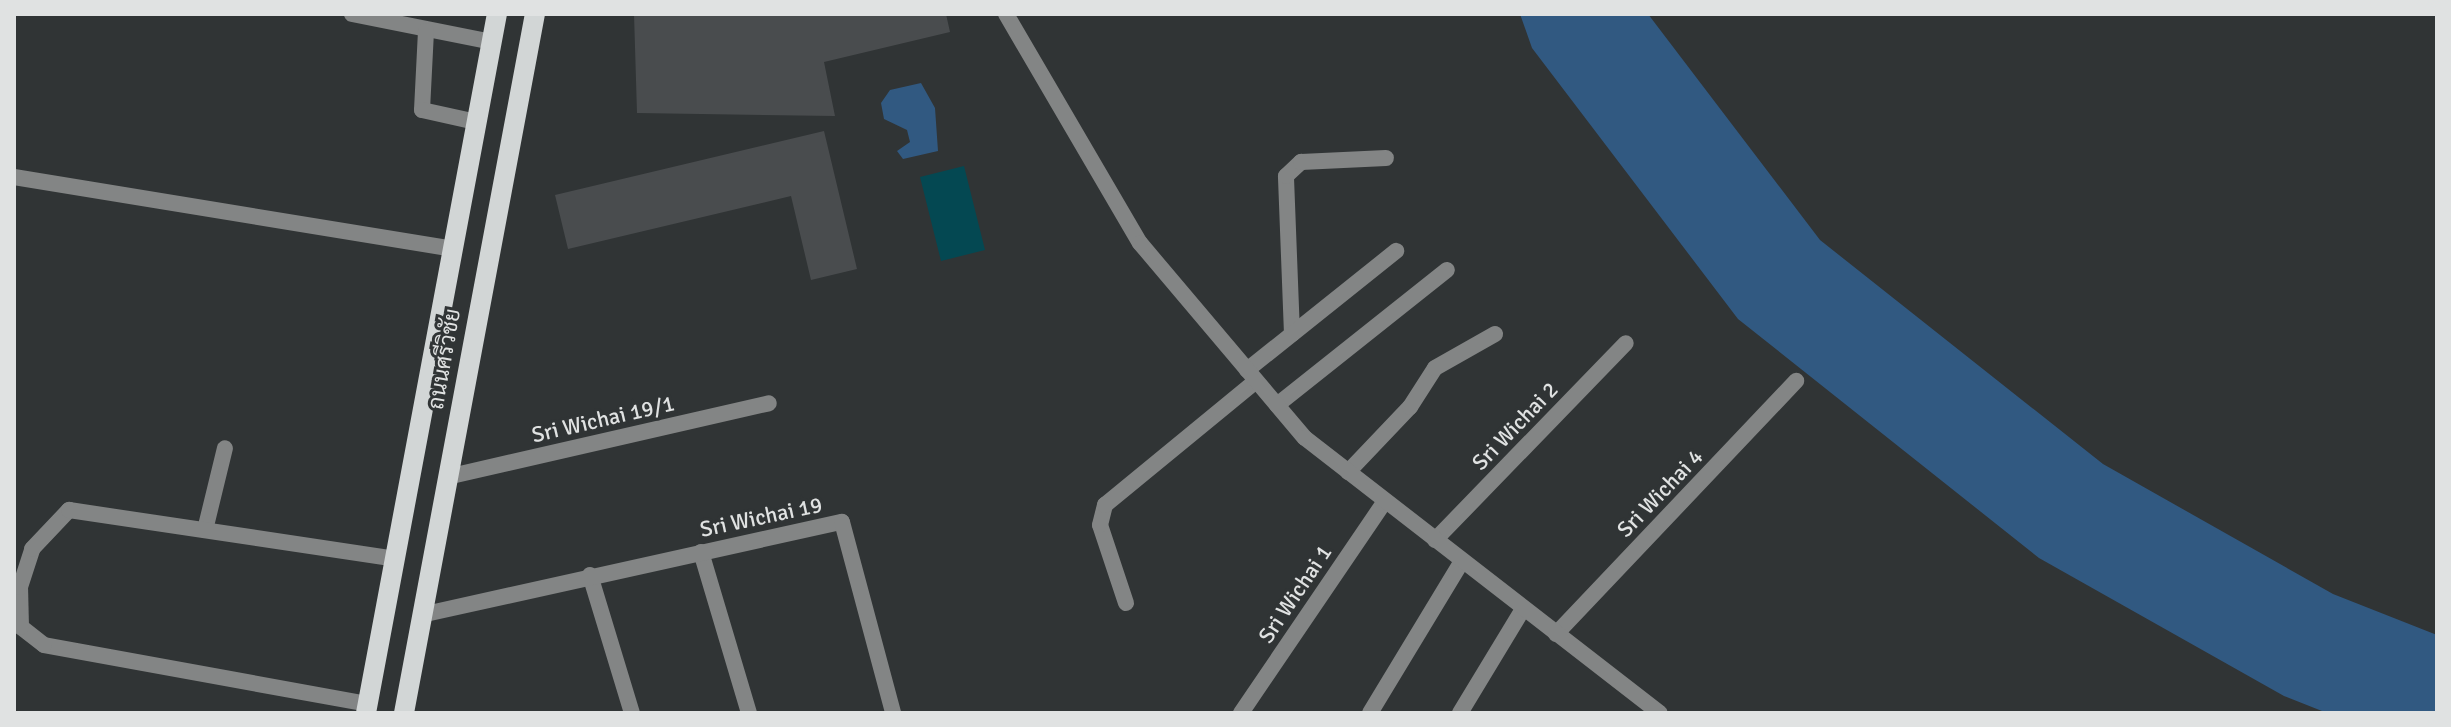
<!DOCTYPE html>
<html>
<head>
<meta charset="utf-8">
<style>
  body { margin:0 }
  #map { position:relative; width:2451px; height:727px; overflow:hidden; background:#303435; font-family:Signika,Sarabun,sans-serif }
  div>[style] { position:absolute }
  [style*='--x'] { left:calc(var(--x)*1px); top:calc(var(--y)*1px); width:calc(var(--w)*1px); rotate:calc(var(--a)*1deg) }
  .green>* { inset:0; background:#044852 }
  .water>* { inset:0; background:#315981 }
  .building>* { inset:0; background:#494c4e }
  .minor>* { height:16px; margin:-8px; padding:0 8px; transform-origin:8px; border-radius:8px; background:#838585 }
  .tertiary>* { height:16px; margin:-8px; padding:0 8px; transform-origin:8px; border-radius:8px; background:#838585 }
  .primary>* { height:20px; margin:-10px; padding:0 10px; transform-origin:10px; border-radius:10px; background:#d2d6d6 }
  span { translate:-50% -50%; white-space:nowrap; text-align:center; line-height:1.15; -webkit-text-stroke:6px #303435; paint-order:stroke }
  .street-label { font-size:22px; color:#e0e2e2 }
  .frame { position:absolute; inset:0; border:16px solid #e0e2e2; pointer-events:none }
</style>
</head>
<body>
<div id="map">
  <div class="green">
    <i style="clip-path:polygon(964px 166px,985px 250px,941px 261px,920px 177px)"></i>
  </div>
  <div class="water">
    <i style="clip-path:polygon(1520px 14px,1648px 14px,1820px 240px,2103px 464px,2333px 594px,2437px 635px,2437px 713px,2327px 713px,2284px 696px,2039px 558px,1738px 319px,1532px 48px)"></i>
    <i style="clip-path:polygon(921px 83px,935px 108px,938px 151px,903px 159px,897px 151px,910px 142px,907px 130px,884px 119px,881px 103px,890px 90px)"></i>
  </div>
  <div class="building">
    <i style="clip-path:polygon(634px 14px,946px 14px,950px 32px,824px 62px,835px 116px,637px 113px)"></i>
    <i style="clip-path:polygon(824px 131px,857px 269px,811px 280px,791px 196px,568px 249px,555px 195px)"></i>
  </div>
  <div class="minor">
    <i style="--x:352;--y:14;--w:143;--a:11.3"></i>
    <i style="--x:426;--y:31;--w:79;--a:92.9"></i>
    <i style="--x:422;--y:110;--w:55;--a:12.5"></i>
    <i style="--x:14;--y:177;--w:444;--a:9.3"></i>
    <i style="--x:1292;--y:334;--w:158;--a:-92.2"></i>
    <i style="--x:1286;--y:176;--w:21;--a:-43"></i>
    <i style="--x:1301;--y:162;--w:85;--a:-2.7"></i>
    <i style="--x:1247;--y:370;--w:191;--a:-38.6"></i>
    <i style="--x:1277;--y:405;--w:217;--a:-38.5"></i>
    <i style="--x:1348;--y:472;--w:90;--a:-46.4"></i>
    <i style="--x:1410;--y:407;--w:46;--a:-57.3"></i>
    <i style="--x:1435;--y:368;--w:69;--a:-29.5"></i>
    <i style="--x:447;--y:477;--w:330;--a:-12.9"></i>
    <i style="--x:205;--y:530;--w:84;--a:-76.3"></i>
    <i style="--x:1435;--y:540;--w:274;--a:-45.9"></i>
    <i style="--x:701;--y:552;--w:168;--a:73.4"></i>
    <i style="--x:590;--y:575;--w:144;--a:73.1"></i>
    <i style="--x:1126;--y:603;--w:82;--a:-108.4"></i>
    <i style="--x:1100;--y:525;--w:21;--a:-76"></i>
    <i style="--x:1105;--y:505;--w:195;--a:-39.4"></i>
    <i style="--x:421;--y:615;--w:431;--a:-12.5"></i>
    <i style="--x:842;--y:522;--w:198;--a:75"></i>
    <i style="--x:1556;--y:634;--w:349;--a:-46.5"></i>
    <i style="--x:368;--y:704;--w:329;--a:-169.7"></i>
    <i style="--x:44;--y:645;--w:29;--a:-142"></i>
    <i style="--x:21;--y:627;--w:40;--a:-91.4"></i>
    <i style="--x:20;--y:587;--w:40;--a:-72"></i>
    <i style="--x:32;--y:549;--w:54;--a:-46.5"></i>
    <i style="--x:69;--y:510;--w:327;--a:8.5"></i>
    <i style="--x:1241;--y:713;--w:256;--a:-55.8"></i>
    <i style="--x:1370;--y:713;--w:178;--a:-58.8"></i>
    <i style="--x:1460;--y:713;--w:122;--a:-58.8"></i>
  </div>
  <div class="tertiary">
    <i style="--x:1006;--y:14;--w:265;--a:59.7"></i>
    <i style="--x:1140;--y:243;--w:255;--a:49.8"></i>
    <i style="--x:1305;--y:438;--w:449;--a:37.8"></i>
  </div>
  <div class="primary">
    <i style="--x:366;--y:713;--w:711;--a:-79.39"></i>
    <i style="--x:404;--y:713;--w:711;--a:-79.39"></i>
  </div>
  <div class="street-label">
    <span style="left:444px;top:359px;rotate:-80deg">ถนนศรีวิชัย</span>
    <span style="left:603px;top:419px;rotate:-13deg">Sri Wichai 19/1</span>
    <span style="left:1515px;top:426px;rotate:-46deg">Sri Wichai 2</span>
    <span style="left:1660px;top:493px;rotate:-46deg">Sri Wichai 4</span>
    <span style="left:761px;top:517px;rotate:-12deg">Sri Wichai 19</span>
    <span style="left:1295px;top:594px;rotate:-56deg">Sri Wichai 1</span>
  </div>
  <div class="frame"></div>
</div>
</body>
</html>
